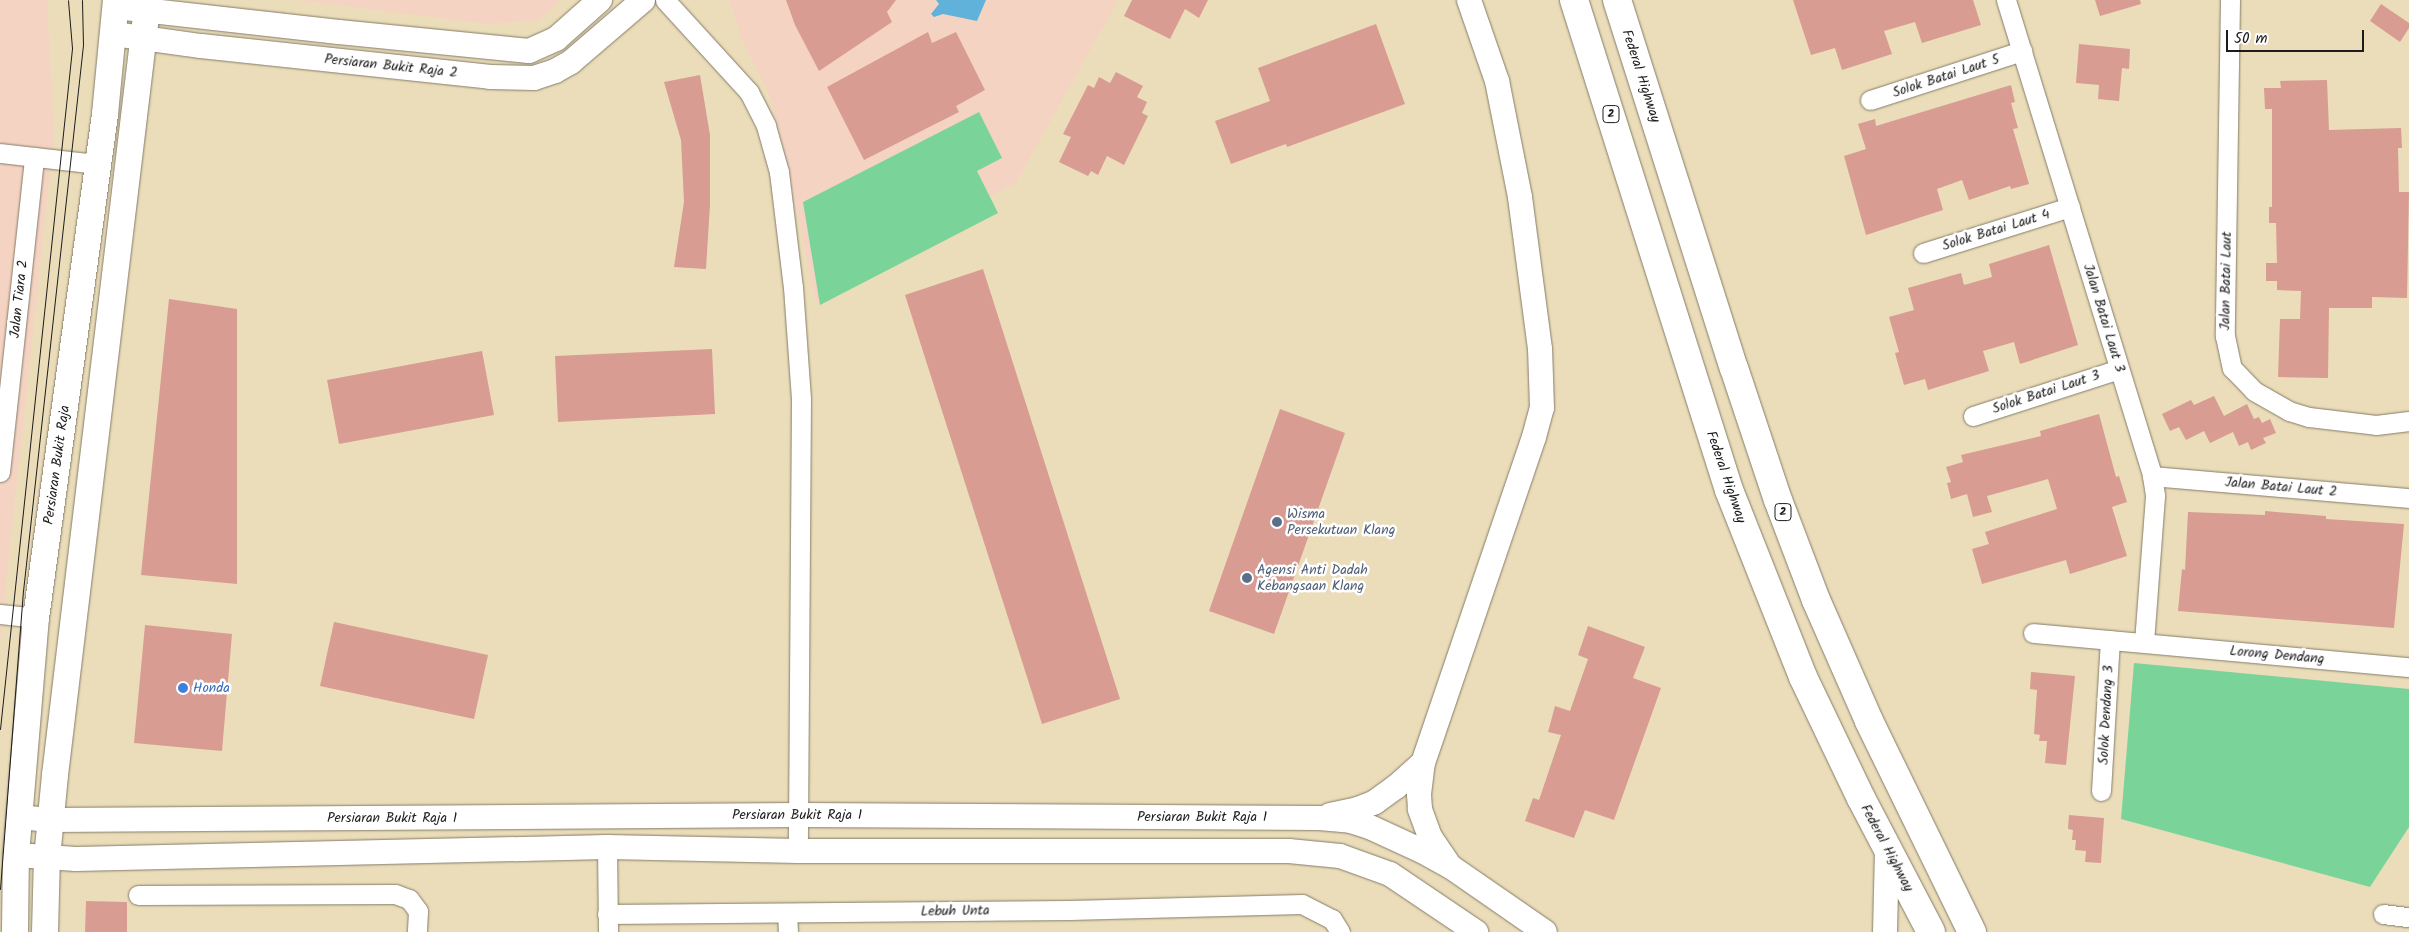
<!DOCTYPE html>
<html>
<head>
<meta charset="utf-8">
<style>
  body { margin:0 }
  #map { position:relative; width:2409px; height:932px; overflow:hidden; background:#ebddb9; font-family:Kalam,sans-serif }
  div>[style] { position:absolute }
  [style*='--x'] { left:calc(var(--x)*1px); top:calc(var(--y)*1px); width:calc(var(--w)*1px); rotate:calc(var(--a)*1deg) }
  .built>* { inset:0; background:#f5d3c2 }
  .green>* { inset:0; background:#7ad49a }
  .water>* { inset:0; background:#60b2db }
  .building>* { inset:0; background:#d89c93 }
  .roads { filter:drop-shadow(0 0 1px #847c6a) drop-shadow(0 0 1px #847c6a) }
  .minor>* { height:19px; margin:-9.5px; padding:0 9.5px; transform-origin:9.5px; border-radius:9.5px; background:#fff }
  .tertiary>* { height:24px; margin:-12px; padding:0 12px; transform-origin:12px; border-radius:12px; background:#fff }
  .secondary>* { height:26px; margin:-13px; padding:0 13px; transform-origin:13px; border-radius:13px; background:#fff }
  .trunk>* { height:28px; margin:-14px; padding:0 14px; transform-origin:14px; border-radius:14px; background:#fff }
  .tram>* { height:1px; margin:-0.5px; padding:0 0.5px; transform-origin:0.5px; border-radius:0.5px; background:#1c1c1c }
  .dots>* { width:14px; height:14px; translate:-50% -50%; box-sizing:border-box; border:2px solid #fff; border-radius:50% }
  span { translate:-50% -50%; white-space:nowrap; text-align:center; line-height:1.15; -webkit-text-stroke:5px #fff; paint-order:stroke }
  .shield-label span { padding:1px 4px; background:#fff; border:1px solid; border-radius:4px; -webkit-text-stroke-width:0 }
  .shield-label { font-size:12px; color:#1c1c1c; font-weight:700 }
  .street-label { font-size:14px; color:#1c1c1c }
  .service-label { font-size:14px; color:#4e5e75 }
  .left { translate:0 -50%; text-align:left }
  .shop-label { font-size:14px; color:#366cbe }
  .scale { position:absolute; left:2226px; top:30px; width:138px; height:22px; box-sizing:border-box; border:2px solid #1c1c1c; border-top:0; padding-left:6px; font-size:15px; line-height:18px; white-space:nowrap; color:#1c1c1c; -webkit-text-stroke:4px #fff; paint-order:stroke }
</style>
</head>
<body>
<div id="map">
  <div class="built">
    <i style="clip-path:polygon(0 0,47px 0,54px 135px,0 640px)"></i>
    <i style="clip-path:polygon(298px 0,560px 0,539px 20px,486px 24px)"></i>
    <i style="clip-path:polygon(729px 0,1118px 0,1016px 183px,829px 282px,816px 304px,782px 140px,769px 94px,742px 40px)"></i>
  </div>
  <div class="green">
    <i style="clip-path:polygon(979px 112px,1002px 158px,977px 171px,998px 213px,820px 305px,803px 202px)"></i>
    <i style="clip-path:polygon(2134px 663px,2409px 689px,2409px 827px,2370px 887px,2121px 819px)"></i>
  </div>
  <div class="water">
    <i style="clip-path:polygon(936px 0,986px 0,977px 21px,943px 14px,934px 17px,931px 14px,939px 4px)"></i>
  </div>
  <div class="building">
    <i style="clip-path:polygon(786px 0,896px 0,887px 12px,892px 22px,819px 71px,795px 25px)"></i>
    <i style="clip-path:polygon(1132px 0,1208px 0,1199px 18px,1185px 9px,1170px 39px,1124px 16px)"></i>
    <i style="clip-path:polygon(1793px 0,1973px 0,1981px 25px,1922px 43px,1915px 22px,1884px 31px,1892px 54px,1842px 70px,1835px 48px,1811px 55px)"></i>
    <i style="clip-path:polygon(2095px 0,2140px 0,2141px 4px,2100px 16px)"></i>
    <i style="clip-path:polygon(2381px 4px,2409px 23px,2409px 28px,2400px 42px,2370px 21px)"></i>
    <i style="clip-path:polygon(1376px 24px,1405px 104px,1287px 147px,1286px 144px,1231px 164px,1215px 121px,1270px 101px,1258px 68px)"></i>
    <i style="clip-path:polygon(928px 32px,932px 43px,956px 32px,985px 90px,956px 106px,959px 112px,864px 160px,827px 87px)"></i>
    <i style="clip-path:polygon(2079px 44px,2130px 49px,2129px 69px,2122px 68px,2119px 101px,2098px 99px,2099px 85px,2076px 83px)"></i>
    <i style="clip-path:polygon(1116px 72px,1143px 86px,1137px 97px,1147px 102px,1142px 113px,1148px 116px,1124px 165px,1107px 156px,1098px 175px,1091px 171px,1088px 176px,1059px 162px,1071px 137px,1063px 134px,1088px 85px,1094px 88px,1099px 77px,1110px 83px)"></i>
    <i style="clip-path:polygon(700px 75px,710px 135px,710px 205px,706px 269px,674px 267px,684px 202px,681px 140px,664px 82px)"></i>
    <i style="clip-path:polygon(2327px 80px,2329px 130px,2401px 128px,2402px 148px,2398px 148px,2399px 192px,2409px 192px,2407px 298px,2372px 297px,2372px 308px,2329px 308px,2328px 378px,2278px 377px,2280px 319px,2300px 319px,2301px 291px,2277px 290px,2277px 281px,2266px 281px,2266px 263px,2277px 263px,2276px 223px,2269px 223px,2269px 207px,2272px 207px,2272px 109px,2265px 109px,2264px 88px,2281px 88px,2280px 81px)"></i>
    <i style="clip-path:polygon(2011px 85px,2015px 102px,2011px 103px,2018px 128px,2013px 129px,2029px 184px,2011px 189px,2010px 186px,1969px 200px,1962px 180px,1937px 189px,1943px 210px,1866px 235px,1844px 156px,1866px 149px,1858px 124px,1875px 119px,1876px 126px)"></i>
    <i style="clip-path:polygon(2049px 245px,2078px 345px,2020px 364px,2014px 342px,1983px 351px,1989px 371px,1928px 390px,1925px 379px,1904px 385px,1895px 353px,1899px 352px,1889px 317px,1914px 310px,1908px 288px,1961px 273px,1964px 285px,1992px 277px,1989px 264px)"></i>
    <i style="clip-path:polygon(983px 269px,1120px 699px,1042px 724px,905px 295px)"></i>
    <i style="clip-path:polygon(169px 299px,237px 309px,237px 584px,141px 575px)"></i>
    <i style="clip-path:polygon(712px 349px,715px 414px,558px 422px,555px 356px)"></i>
    <i style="clip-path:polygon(482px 351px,494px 415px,339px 444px,327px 380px)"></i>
    <i style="clip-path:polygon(2214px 396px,2224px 416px,2247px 404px,2254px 419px,2259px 417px,2262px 423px,2270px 419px,2276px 433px,2263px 438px,2266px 443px,2251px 450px,2248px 442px,2239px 446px,2233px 432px,2210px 443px,2204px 431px,2186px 440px,2179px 427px,2170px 431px,2162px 414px,2191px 400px,2194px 405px)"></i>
    <i style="clip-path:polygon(1280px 409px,1345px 433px,1274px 634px,1209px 611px)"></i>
    <i style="clip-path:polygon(2099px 414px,2116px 477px,2119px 476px,2127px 502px,2112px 507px,2127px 556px,2070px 574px,2066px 560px,1982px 584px,1972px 549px,1989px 544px,1985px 532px,2057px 509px,2048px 479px,1987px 496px,1992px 512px,1973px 517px,1967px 494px,1951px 499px,1947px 483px,1951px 482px,1946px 467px,1963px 462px,1961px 455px,2041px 436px,2040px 431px)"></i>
    <i style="clip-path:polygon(2265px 511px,2326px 516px,2326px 519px,2404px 524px,2394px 628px,2178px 611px,2182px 569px,2185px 570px,2188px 512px,2265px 515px)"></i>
    <i style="clip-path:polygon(334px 622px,488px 655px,474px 719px,320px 686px)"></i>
    <i style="clip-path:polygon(145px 625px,232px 634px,222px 751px,134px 743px)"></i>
    <i style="clip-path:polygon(1588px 626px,1645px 647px,1633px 678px,1661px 688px,1614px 820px,1585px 810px,1574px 838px,1525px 821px,1533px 798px,1539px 800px,1561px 735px,1548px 732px,1555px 706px,1570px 711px,1588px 659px,1578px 655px)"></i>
    <i style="clip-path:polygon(2031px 672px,2075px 676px,2066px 765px,2045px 763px,2047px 741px,2039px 741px,2040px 735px,2034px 734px,2037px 690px,2030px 689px)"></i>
    <i style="clip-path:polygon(2069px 815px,2104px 818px,2101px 863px,2085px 862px,2086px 851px,2075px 850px,2076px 840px,2072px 840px,2073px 830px,2068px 829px)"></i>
    <i style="clip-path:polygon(86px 901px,127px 902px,127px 932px,85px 932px)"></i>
  </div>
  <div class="roads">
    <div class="minor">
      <i style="--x:665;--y:0;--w:125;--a:47.6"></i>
      <i style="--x:749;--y:92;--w:38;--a:63"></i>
      <i style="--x:766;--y:126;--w:48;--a:74.2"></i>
      <i style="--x:779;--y:172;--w:116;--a:83.1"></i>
      <i style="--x:793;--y:287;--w:112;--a:85.9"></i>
      <i style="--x:801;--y:399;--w:452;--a:90.4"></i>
      <i style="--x:2006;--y:0;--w:498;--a:72.9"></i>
      <i style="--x:2152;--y:476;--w:20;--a:81"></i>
      <i style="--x:2155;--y:496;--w:147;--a:94.3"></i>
      <i style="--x:2230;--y:0;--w:336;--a:90.9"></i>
      <i style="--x:2225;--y:336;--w:33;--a:78"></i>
      <i style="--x:2232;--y:368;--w:32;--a:46"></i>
      <i style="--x:2254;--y:391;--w:40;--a:29.7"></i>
      <i style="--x:2289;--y:411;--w:21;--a:17"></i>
      <i style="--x:2309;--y:417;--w:67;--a:6.8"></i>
      <i style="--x:2376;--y:425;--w:33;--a:-7"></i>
      <i style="--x:1870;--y:100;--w:160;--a:-17.9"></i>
      <i style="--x:0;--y:153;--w:98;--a:6.5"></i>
      <i style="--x:1923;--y:253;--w:154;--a:-17.4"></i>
      <i style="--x:1973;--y:416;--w:153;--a:-17.8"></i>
      <i style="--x:0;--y:472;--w:317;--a:-83.8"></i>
      <i style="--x:2152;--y:476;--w:258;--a:4.9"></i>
      <i style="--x:0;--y:614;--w:36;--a:6"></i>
      <i style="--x:2033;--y:633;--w:378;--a:5.2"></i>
      <i style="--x:2101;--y:791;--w:151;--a:-86.6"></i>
      <i style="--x:607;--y:847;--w:85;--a:89.3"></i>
      <i style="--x:138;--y:895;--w:257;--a:-0.2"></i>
      <i style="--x:395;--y:894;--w:15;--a:20"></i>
      <i style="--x:409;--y:899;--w:15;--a:53"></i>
      <i style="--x:418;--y:911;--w:21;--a:93"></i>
      <i style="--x:787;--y:913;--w:19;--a:87"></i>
      <i style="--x:607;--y:914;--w:462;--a:-0.5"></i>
      <i style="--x:1069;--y:910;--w:233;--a:-1.5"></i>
      <i style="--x:1302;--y:904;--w:34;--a:27"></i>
      <i style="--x:1332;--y:919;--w:15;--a:58"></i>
      <i style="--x:2383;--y:914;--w:26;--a:7"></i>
    </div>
    <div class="tertiary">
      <i style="--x:116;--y:7;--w:224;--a:6.4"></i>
      <i style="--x:339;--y:32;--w:191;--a:5.7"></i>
      <i style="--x:529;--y:51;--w:30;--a:-24"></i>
      <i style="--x:556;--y:39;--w:59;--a:-41.6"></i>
      <i style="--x:114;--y:34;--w:88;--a:7.9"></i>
      <i style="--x:201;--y:46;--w:291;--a:6.1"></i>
      <i style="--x:490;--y:77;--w:44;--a:1.3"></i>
      <i style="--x:534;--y:78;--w:22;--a:-18"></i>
      <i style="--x:555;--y:71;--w:18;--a:-29"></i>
      <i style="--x:571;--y:62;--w:95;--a:-40.7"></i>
      <i style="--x:1330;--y:815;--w:29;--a:-12"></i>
      <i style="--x:1358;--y:809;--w:18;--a:-22"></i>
      <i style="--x:1375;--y:802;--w:26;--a:-36"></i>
      <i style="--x:1396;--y:787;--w:36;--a:-42"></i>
      <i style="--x:20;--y:817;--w:30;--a:6"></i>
      <i style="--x:50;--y:820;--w:749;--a:-0.38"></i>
      <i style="--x:799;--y:815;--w:520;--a:0.33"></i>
      <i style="--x:1319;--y:818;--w:32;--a:5"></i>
      <i style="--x:1351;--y:821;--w:22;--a:18"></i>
      <i style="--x:1372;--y:828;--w:55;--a:24.7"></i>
      <i style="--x:1422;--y:851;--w:33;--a:29"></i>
      <i style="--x:1451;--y:867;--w:114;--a:34.7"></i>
      <i style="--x:16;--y:855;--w:60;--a:3.8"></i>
      <i style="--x:76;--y:859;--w:531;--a:-1.29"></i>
      <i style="--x:607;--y:847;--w:191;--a:1.2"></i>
      <i style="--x:798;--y:851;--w:491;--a:0"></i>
      <i style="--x:1289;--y:851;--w:51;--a:5.6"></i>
      <i style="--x:1340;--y:856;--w:53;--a:19.8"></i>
      <i style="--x:1390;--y:874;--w:104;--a:34"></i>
      <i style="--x:1447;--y:862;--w:30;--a:-124"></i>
      <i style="--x:1430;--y:837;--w:30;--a:-110"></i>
      <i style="--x:1420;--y:809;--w:15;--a:-94"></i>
      <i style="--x:1419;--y:794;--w:31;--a:-83"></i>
      <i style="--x:1423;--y:763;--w:344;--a:-71.2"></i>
      <i style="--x:1534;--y:437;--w:30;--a:-75"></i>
      <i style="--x:1542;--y:408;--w:59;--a:-91.9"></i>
      <i style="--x:1540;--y:349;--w:153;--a:-97.5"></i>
      <i style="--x:1520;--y:197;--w:118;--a:-101.2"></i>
      <i style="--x:1497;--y:81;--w:86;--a:-109.1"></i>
      <i style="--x:1885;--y:932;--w:84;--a:-88.6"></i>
    </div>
    <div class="secondary">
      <i style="--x:15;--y:932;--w:77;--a:-89.3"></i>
      <i style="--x:16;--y:855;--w:238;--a:-85.2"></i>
      <i style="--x:36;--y:618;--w:509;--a:-82.2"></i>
      <i style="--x:105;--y:114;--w:115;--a:-84.5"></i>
      <i style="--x:45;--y:932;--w:74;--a:-88.5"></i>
      <i style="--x:47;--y:858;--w:83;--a:-84.5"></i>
      <i style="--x:55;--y:775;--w:781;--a:-83.16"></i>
    </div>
    <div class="trunk">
      <i style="--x:1574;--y:0;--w:514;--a:72.45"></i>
      <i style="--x:1729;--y:490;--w:201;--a:68.4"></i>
      <i style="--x:1803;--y:677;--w:134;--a:64.4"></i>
      <i style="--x:1861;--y:798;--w:151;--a:62.4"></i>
      <i style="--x:1617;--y:0;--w:386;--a:72.4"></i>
      <i style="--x:1734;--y:368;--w:139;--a:71.6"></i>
      <i style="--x:1778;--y:500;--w:107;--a:69.2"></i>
      <i style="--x:1816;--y:600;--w:132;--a:66.3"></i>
      <i style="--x:1869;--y:721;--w:235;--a:64"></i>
    </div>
  </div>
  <div class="tram">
    <i style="--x:0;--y:729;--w:685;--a:-83.96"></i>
    <i style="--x:72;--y:48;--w:48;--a:-94.8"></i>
    <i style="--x:0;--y:889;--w:299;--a:-85.6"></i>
    <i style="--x:23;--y:591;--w:549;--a:-83.73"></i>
    <i style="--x:83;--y:45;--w:45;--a:-91.3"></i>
  </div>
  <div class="dots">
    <i style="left:1277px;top:522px;background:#5c6f8a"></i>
    <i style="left:1247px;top:578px;background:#5c6f8a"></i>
    <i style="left:183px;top:688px;background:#3f7fe0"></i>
  </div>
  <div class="shield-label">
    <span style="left:1611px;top:114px">2</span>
    <span style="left:1783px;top:512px">2</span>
  </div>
  <div class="street-label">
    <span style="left:391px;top:66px;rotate:6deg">Persiaran Bukit Raja 2</span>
    <span style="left:1641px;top:76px;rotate:72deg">Federal Highway</span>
    <span style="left:1946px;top:76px;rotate:-18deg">Solok Batai Laut 5</span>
    <span style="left:1996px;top:230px;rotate:-17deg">Solok Batai Laut 4</span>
    <span style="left:2226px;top:281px;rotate:-89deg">Jalan Batai Laut</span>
    <span style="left:19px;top:299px;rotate:-84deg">Jalan Tiara 2</span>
    <span style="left:2104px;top:318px;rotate:73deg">Jalan Batai Laut 3</span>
    <span style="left:2046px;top:392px;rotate:-18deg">Solok Batai Laut 3</span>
    <span style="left:57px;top:465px;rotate:-82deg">Persiaran Bukit Raja</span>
    <span style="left:1726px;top:477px;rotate:71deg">Federal Highway</span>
    <span style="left:2281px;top:487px;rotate:5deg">Jalan Batai Laut 2</span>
    <span style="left:2277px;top:655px;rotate:5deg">Lorong Dendang</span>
    <span style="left:2106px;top:715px;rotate:-87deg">Solok Dendang 3</span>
    <span style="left:797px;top:815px">Persiaran Bukit Raja 1</span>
    <span style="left:1202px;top:817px">Persiaran Bukit Raja 1</span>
    <span style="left:392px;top:818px">Persiaran Bukit Raja 1</span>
    <span style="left:1887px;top:848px;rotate:62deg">Federal Highway</span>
    <span style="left:955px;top:911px;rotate:-1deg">Lebuh Unta</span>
  </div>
  <div class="service-label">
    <span class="left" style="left:1287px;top:522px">Wisma<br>Persekutuan Klang</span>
    <span class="left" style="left:1257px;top:578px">Agensi Anti Dadah<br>Kebangsaan Klang</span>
  </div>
  <div class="shop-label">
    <span class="left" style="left:193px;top:688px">Honda</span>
  </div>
  <div class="scale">50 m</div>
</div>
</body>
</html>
